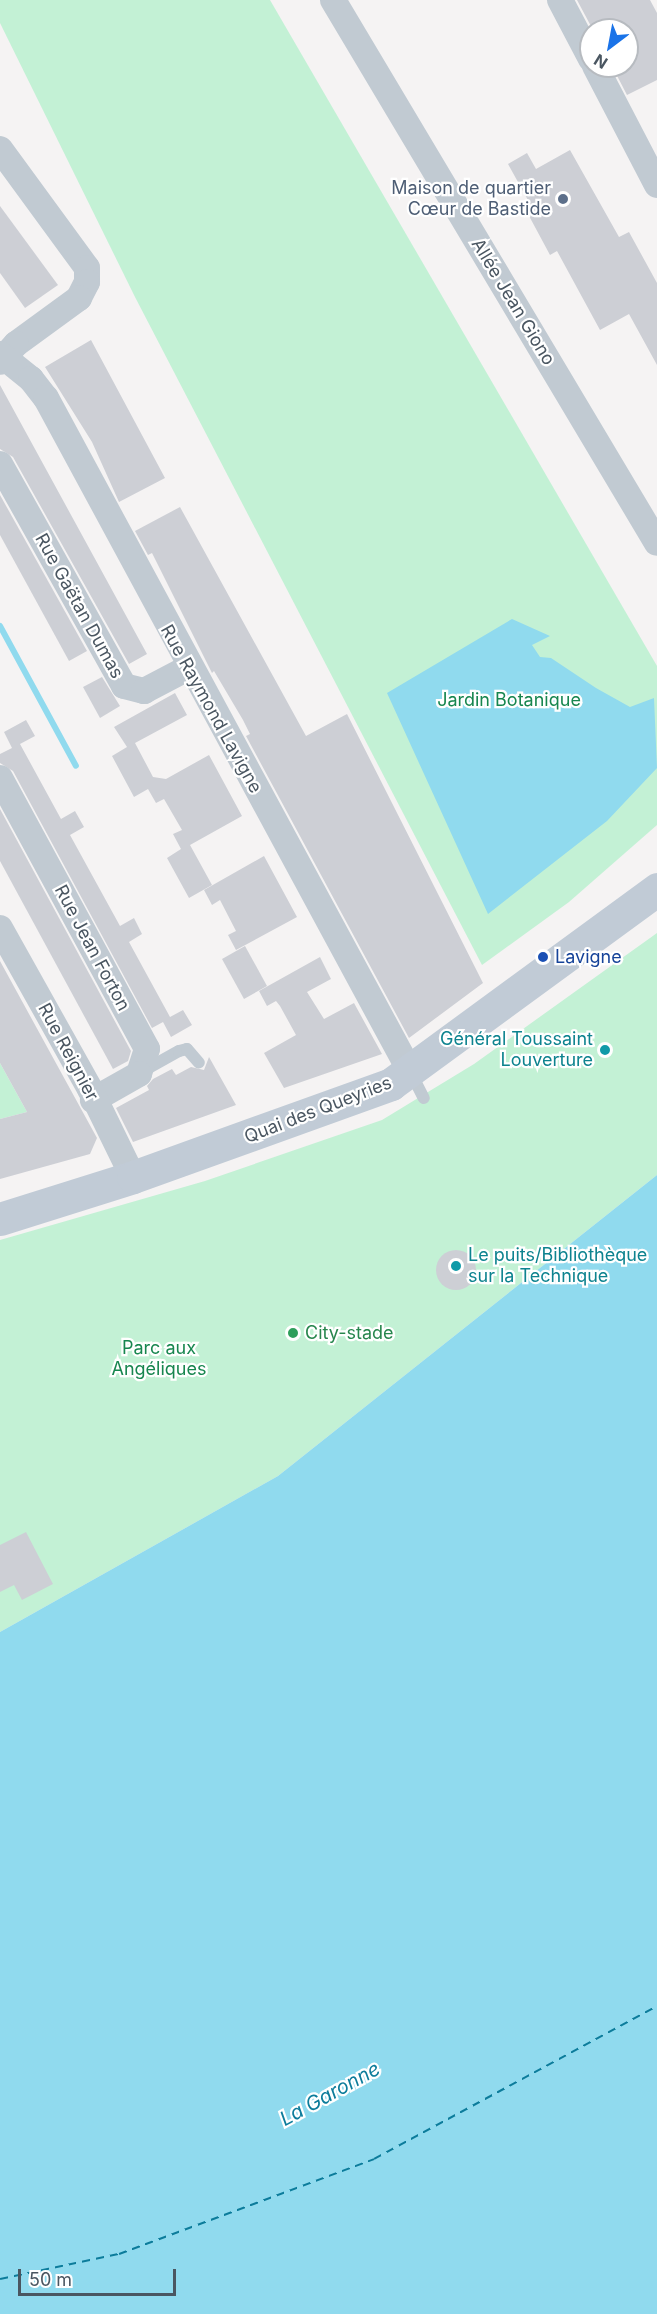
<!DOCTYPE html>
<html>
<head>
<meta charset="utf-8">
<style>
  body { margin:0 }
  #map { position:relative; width:657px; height:2314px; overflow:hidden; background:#f5f3f3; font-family:Inter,sans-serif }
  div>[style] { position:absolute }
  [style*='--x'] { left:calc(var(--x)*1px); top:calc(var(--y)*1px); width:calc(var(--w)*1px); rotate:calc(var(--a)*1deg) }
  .green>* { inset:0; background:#c3f1d5 }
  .water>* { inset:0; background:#90daee }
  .stream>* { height:6px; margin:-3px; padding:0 3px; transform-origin:3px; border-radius:3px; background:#90daee }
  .ferry>* { height:1.5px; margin-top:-0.75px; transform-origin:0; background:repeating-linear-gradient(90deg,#0c7c9b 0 8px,transparent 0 14px) }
  .building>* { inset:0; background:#cdcfd5 }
  .round { border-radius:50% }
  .service>* { height:12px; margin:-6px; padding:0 6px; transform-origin:6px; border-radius:6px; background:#c1cad2 }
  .minor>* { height:26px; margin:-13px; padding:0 13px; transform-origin:13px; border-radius:13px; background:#c1cad2 }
  .secondary>* { height:33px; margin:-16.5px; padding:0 16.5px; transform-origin:16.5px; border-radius:16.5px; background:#c1cbd6 }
  .dots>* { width:16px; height:16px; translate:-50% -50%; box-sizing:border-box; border:3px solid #fff; border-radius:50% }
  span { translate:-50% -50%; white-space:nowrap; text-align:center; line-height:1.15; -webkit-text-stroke:4.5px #fff; paint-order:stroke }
  .service-label { font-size:18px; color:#4e5e75 }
  .right { translate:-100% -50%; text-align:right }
  .street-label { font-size:18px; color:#4a5661 }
  .park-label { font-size:18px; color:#17864f }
  .transit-label { font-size:18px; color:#164399 }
  .left { translate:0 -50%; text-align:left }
  .culture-label { font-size:18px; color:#0d838f }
  .leisure-label { font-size:18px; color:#27864d }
  .water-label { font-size:20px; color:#0c7c9b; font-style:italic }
  .north { position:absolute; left:579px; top:18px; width:60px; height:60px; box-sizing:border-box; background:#fff; border:2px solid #b7bbc0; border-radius:50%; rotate:212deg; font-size:16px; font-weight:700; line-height:24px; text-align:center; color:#4a5661 }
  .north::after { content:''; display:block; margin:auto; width:21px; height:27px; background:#1a73e8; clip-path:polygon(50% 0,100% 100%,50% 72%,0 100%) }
  .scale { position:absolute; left:18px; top:2269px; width:158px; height:27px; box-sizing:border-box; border:3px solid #4a5661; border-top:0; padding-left:8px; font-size:18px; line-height:21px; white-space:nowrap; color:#4a5661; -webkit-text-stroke:4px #fff; paint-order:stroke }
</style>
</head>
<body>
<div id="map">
  <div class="green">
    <i style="clip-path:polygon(0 0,270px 0,657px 666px,657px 825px,569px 902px,482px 965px,135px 297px,0 23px)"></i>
    <i style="clip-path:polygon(657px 933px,657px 1175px,278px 1476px,0 1632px,0 1240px,205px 1181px,382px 1120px,474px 1064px)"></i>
    <i style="clip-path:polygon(0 1063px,27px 1112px,0 1119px)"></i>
  </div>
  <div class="water">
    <i style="clip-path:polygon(512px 619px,550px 636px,532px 645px,540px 657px,551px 658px,596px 688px,630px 707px,654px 698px,657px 768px,607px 821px,488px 914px,387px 693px)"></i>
    <i style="clip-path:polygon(657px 1175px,657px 2314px,0 2314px,0 1632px,278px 1476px)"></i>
  </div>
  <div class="stream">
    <i style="--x:0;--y:626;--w:159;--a:61.5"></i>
  </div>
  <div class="ferry">
    <i style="--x:0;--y:2279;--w:122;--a:-11.9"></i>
    <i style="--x:119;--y:2254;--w:272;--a:-20.4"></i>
    <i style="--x:374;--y:2159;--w:322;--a:-28.4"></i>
  </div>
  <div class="building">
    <i style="clip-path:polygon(577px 0,650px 0,657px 13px,657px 80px,627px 95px,612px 66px,627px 66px,627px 30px,593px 30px)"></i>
    <i style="clip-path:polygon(570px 150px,619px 237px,629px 232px,657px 283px,657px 365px,629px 314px,600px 330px,557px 251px,550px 255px,528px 214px,534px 211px,508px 164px,527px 153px,536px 169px)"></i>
    <i style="clip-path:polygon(0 206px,58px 285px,25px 308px,0 273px)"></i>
    <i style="clip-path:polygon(91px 340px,165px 478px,119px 502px,92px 442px,45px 367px)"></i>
    <i style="clip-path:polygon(0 385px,147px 654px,129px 664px,13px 457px,0 449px)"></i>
    <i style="clip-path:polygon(0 495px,87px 651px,69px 661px,0 535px)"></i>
    <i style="clip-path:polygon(180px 507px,306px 736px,347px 714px,483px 983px,409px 1038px,246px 736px,250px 734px,243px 720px,214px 671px,212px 673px,152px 553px,148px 555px,135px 531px)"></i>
    <i style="clip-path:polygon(102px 677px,120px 706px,100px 718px,83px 687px)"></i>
    <i style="clip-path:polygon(175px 693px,187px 715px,135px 743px,153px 777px,166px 779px,209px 755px,242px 816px,190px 845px,212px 885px,189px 898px,167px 858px,181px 849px,173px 834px,182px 830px,164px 799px,156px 803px,148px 789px,134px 797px,112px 756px,127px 747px,114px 727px)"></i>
    <i style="clip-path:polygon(26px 720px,35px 736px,20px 744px,61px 819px,75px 811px,84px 827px,70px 835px,120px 926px,134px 918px,142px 934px,129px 942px,170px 1017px,183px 1010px,192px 1025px,171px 1037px,163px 1022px,152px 1028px,13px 771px,0 763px,0 754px,12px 748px,4px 732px)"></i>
    <i style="clip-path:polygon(0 809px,131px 1051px,128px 1061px,113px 1069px,0 861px)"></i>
    <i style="clip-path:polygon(264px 856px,297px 917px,236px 950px,228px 935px,236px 931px,220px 900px,212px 905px,204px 890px)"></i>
    <i style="clip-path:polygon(245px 946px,267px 986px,244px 999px,222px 959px)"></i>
    <i style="clip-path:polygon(320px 957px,331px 979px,307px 992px,324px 1019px,354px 1003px,382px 1054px,284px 1088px,264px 1053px,296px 1035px,280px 1006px,276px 1001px,267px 1006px,259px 991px)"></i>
    <i style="clip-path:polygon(0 961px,97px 1138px,90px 1154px,0 1179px,0 1119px,27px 1112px,0 1063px)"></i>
    <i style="clip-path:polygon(209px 1057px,236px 1105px,133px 1142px,116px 1108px,149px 1090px,147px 1086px,153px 1079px,172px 1069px,176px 1075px,191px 1067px,204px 1070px)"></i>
    <i class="round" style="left:436px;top:1250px;width:40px;height:40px"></i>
    <i style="clip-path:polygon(26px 1532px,53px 1584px,22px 1600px,14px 1585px,0 1592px,0 1545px)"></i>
  </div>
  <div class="service">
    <i style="--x:143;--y:1071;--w:41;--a:-29.1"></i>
    <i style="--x:179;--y:1051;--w:8;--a:-14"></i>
    <i style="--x:187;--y:1049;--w:18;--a:49"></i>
    <i style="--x:411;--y:1073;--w:28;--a:63"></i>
  </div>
  <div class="minor">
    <i style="--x:333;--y:0;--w:632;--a:59.18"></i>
    <i style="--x:560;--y:0;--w:67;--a:62.3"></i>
    <i style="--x:595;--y:66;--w:134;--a:62.5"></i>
    <i style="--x:0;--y:149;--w:147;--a:53.8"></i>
    <i style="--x:87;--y:268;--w:14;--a:90"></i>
    <i style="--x:87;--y:282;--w:18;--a:117"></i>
    <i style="--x:79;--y:298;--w:78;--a:143.9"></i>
    <i style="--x:16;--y:344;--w:24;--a:132"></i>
    <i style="--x:0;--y:354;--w:40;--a:39"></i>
    <i style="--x:31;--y:379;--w:24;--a:52"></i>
    <i style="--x:46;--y:398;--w:767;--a:61.6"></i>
    <i style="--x:0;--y:464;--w:254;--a:60.8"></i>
    <i style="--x:124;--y:686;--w:21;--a:14"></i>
    <i style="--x:144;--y:691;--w:50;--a:-27.6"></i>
    <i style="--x:0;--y:778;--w:308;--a:61.5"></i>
    <i style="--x:147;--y:1049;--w:26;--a:108"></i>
    <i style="--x:139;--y:1074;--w:53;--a:150.5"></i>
    <i style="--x:0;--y:928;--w:184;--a:60.8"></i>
    <i style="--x:90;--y:1089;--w:98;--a:64"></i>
  </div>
  <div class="secondary">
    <i style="--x:0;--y:1219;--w:139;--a:-17.5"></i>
    <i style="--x:133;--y:1177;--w:274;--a:-19.8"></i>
    <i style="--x:391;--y:1084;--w:330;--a:-36.2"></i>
  </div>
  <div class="dots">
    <i style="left:563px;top:199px;background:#5c6f8a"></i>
    <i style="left:543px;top:957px;background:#1a4fb4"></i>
    <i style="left:605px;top:1050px;background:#0f9aa8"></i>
    <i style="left:456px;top:1266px;background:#0f9aa8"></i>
    <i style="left:293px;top:1333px;background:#2e9e5b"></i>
  </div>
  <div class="service-label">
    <span class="right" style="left:551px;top:199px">Maison de quartier<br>Cœur de Bastide</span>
  </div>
  <div class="street-label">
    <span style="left:513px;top:302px;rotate:59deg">Allée Jean Giono</span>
    <span style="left:79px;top:606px;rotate:61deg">Rue Gaëtan Dumas</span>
    <span style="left:211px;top:709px;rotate:61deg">Rue Raymond Lavigne</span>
    <span style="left:92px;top:948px;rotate:62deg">Rue Jean Forton</span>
    <span style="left:68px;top:1052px;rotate:62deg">Rue Reignier</span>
    <span style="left:318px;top:1110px;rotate:-21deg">Quai des Queyries</span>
  </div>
  <div class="park-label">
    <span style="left:509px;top:700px">Jardin Botanique</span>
    <span style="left:159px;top:1359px">Parc aux<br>Angéliques</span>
  </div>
  <div class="transit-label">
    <span class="left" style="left:555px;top:957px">Lavigne</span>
  </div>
  <div class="culture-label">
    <span class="right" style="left:593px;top:1050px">Général Toussaint<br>Louverture</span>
    <span class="left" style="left:468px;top:1266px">Le puits/Bibliothèque<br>sur la Technique</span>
  </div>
  <div class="leisure-label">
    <span class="left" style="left:305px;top:1333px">City-stade</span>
  </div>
  <div class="water-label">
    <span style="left:330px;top:2094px;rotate:-29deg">La Garonne</span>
  </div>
  <div class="north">N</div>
  <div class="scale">50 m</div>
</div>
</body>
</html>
